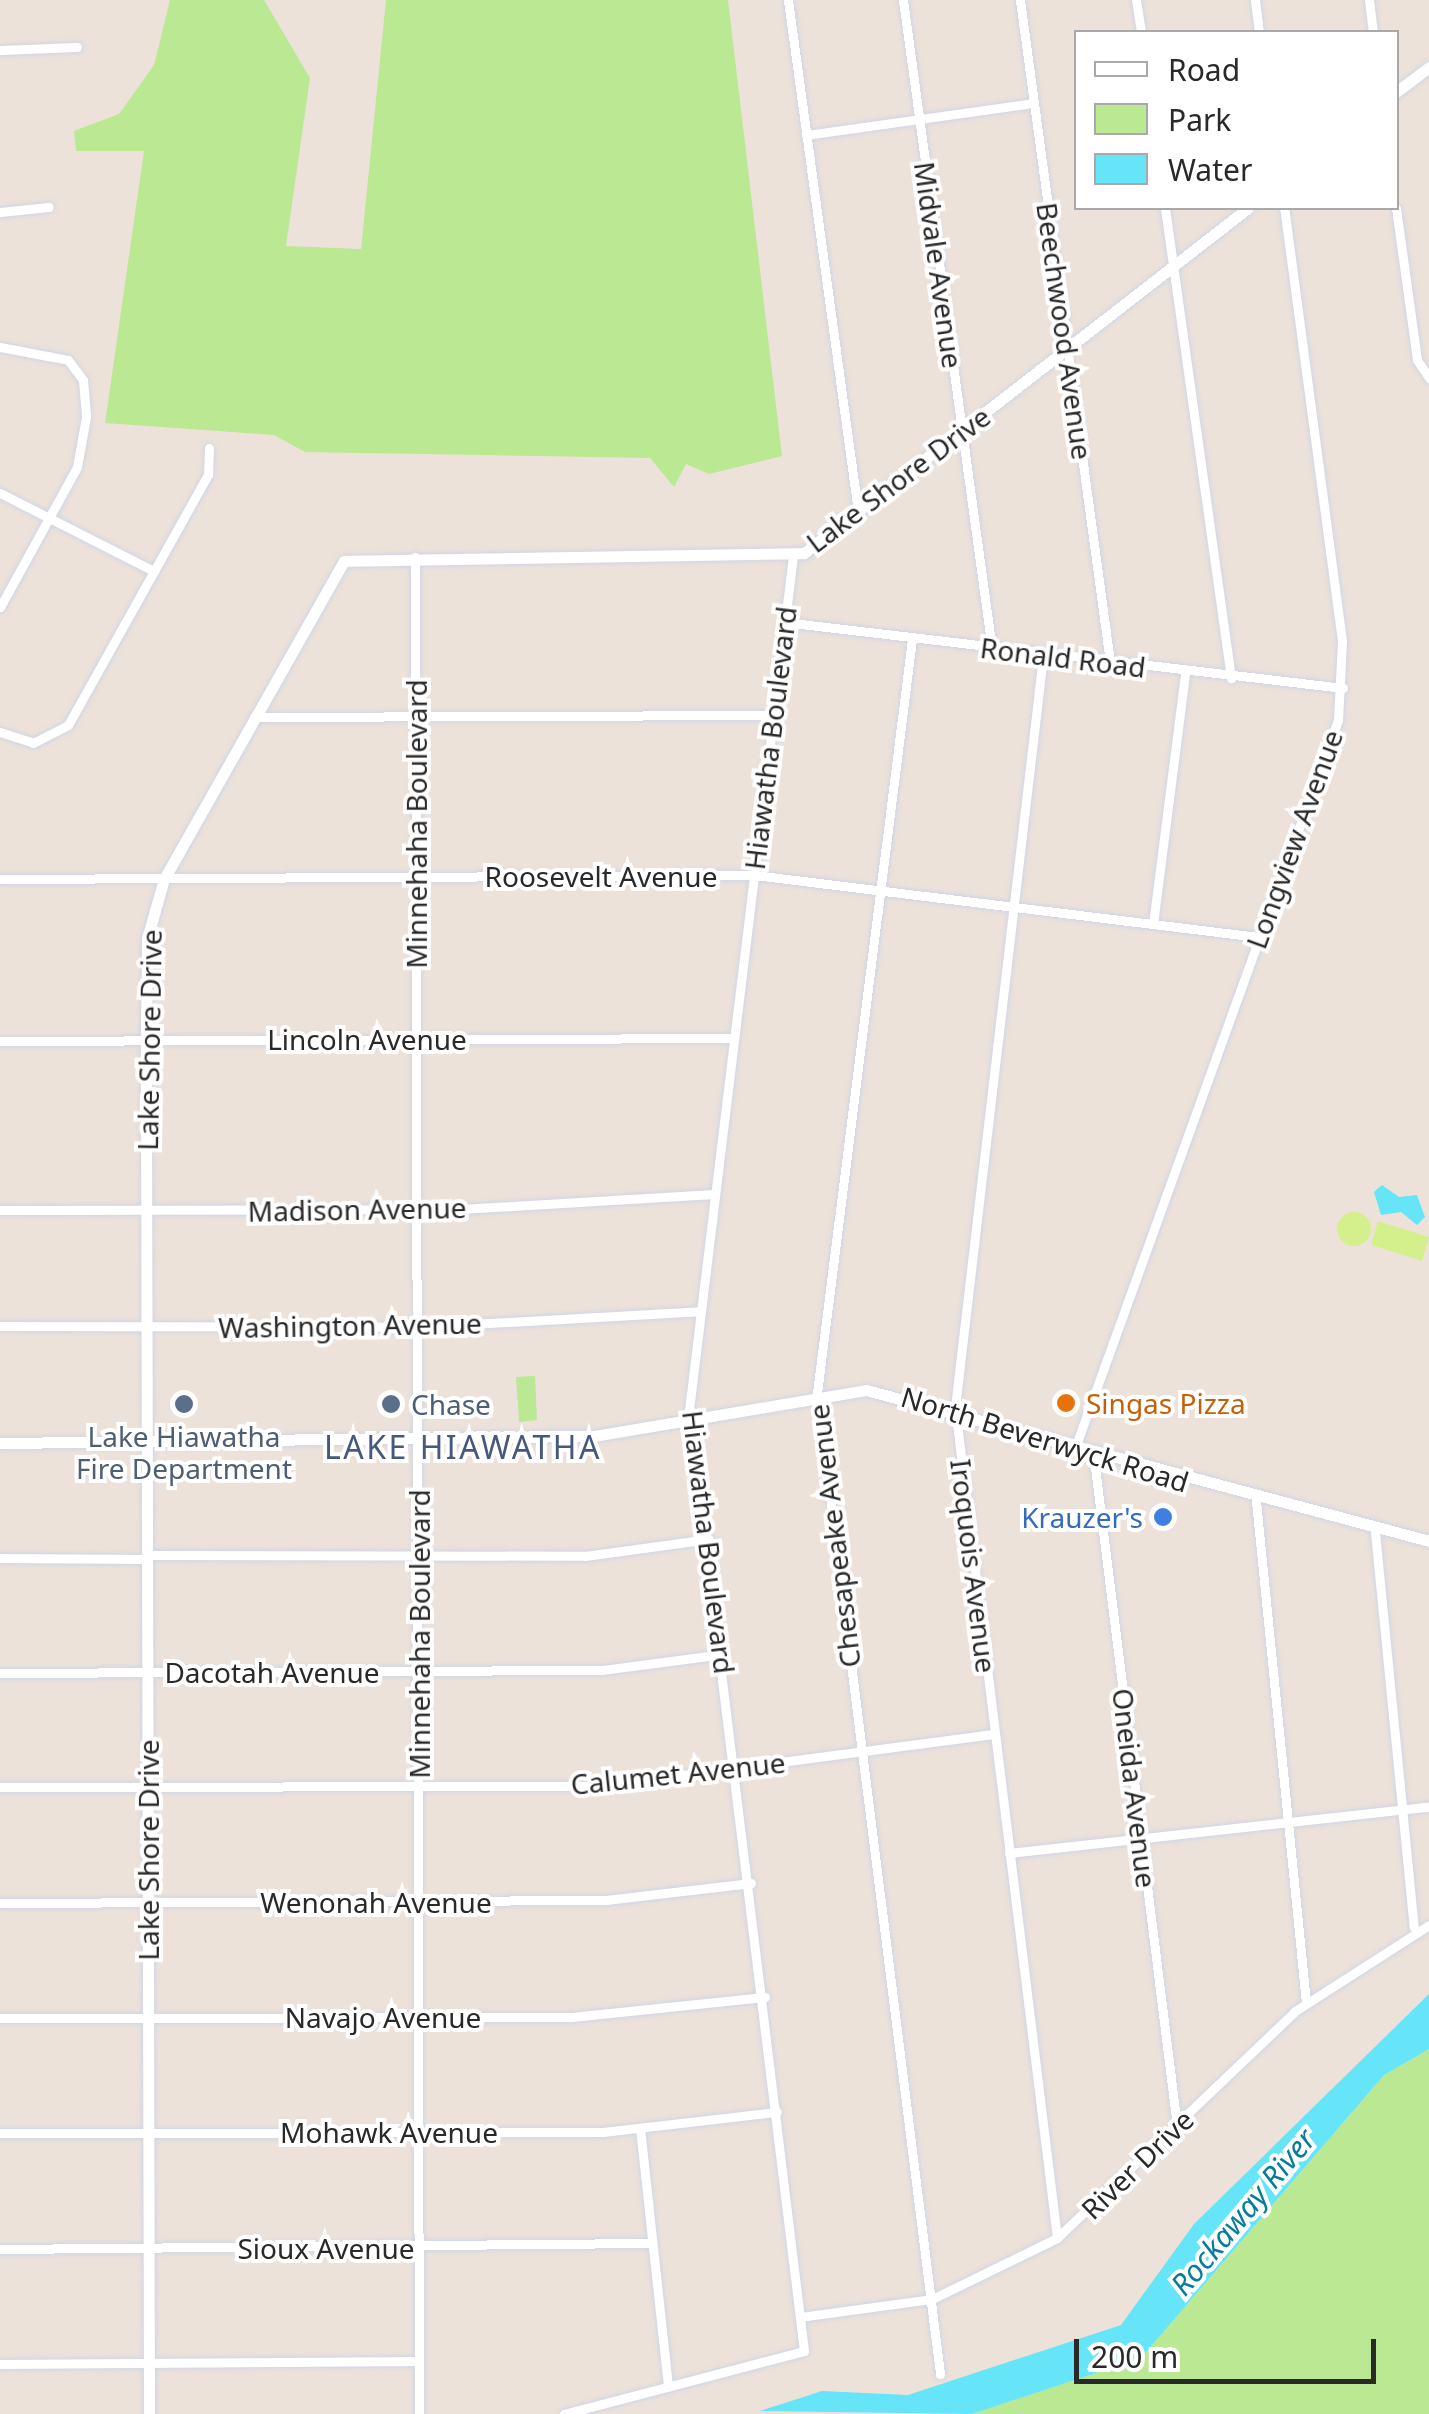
<!DOCTYPE html>
<html>
<head>
<meta charset="utf-8">
<style>
  body { margin:0 }
  #map { position:relative; width:1429px; height:2414px; overflow:hidden; background:#ede2da; font-family:"Noto Sans",sans-serif }
  div>[style] { position:absolute }
  [style*='--x'] { left:calc(var(--x)*1px); top:calc(var(--y)*1px); width:calc(var(--w)*1px); rotate:calc(var(--a)*1deg) }
  .green>* { inset:0; background:#bbe892 }
  .pitch>* { inset:0; background:#d4f08d }
  .round { border-radius:50% }
  .water>* { inset:0; background:#65e5f7 }
  .roads { filter:drop-shadow(0 0 2px #cfd6e4) drop-shadow(0 0 2px #cfd6e4) }
  .minor>* { height:9px; margin:-4.5px; padding:0 4.5px; transform-origin:4.5px; border-radius:4.5px; background:#fff }
  .tertiary>* { height:11px; margin:-5.5px; padding:0 5.5px; transform-origin:5.5px; border-radius:5.5px; background:#fff }
  .dots>* { width:28px; height:28px; translate:-50% -50%; box-sizing:border-box; border:5px solid #fff; border-radius:50% }
  span { translate:-50% -50%; white-space:nowrap; text-align:center; line-height:1.15; -webkit-text-stroke:8px #fff; paint-order:stroke }
  .street-label { font-size:28px; color:#292929 }
  .food-label { font-size:28px; color:#c56008 }
  .left { translate:0 -50%; text-align:left }
  .service-label { font-size:28px; color:#4e5e75 }
  .shop-label { font-size:28px; color:#366cbe }
  .right { translate:-100% -50%; text-align:right }
  .water-label { font-size:30px; color:#057d9c; font-style:italic }
  .quarter-label { font-size:32px; color:#47587d; letter-spacing:2.5px }
  .legend { position:absolute; left:1074px; top:30px; width:325px; height:180px; box-sizing:border-box; background:#fff; border:2px solid #a9a9a9; margin:0; padding:12px 18px; list-style:none; font-size:30px; color:#292929 }
  .legend li { display:flex; align-items:center; gap:20px; height:50px }
  .legend b { width:50px; border:2px solid #a9a9a9 }
  .scale { position:absolute; left:1074px; top:2339px; width:302px; height:45px; box-sizing:border-box; border:5px solid #292929; border-top:0; padding-left:12px; font-size:30px; line-height:35px; white-space:nowrap; color:#292929; -webkit-text-stroke:8px #fff; paint-order:stroke }
</style>
</head>
<body>
<div id="map">
  <div class="green">
    <i style="clip-path:polygon(170px 0,264px 0,310px 78px,286px 246px,361px 249px,386px 0,728px 0,782px 456px,709px 474px,686px 464px,674px 487px,650px 458px,305px 452px,274px 435px,105px 423px,144px 151px,76px 151px,74px 131px,119px 114px,154px 65px)"></i>
    <i style="clip-path:polygon(535px 1376px,537px 1420px,519px 1422px,516px 1377px)"></i>
    <i style="clip-path:polygon(1429px 2049px,1429px 2414px,972px 2414px,1141px 2358px,1384px 2075px)"></i>
  </div>
  <div class="pitch">
    <i class="round" style="left:1337px;top:1212px;width:34px;height:34px"></i>
    <i style="clip-path:polygon(1378px 1221px,1429px 1237px,1422px 1261px,1371px 1245px)"></i>
  </div>
  <div class="water">
    <i style="clip-path:polygon(1382px 1185px,1399px 1197px,1417px 1195px,1425px 1217px,1417px 1225px,1401px 1212px,1381px 1215px,1374px 1192px)"></i>
    <i style="clip-path:polygon(1429px 1994px,1429px 2049px,1384px 2075px,1141px 2358px,972px 2414px,760px 2411px,822px 2391px,908px 2395px,1121px 2325px,1194px 2224px)"></i>
  </div>
  <div class="roads">
    <div class="minor">
      <i style="--x:788;--y:0;--w:517;--a:82.21"></i>
      <i style="--x:903;--y:0;--w:656;--a:82.2"></i>
      <i style="--x:1020;--y:0;--w:668;--a:82.26"></i>
      <i style="--x:1136;--y:0;--w:32;--a:81"></i>
      <i style="--x:1255;--y:0;--w:32;--a:83"></i>
      <i style="--x:1369;--y:0;--w:32;--a:83"></i>
      <i style="--x:0;--y:50;--w:77;--a:-2.2"></i>
      <i style="--x:806;--y:135;--w:230;--a:-8"></i>
      <i style="--x:1165;--y:208;--w:475;--a:82"></i>
      <i style="--x:1396;--y:208;--w:153;--a:82.1"></i>
      <i style="--x:1417;--y:360;--w:22;--a:56"></i>
      <i style="--x:0;--y:212;--w:49;--a:-5.8"></i>
      <i style="--x:0;--y:347;--w:69;--a:10.8"></i>
      <i style="--x:68;--y:360;--w:25;--a:53"></i>
      <i style="--x:83;--y:380;--w:37;--a:85"></i>
      <i style="--x:86;--y:417;--w:51;--a:100.2"></i>
      <i style="--x:77;--y:467;--w:160;--a:118.8"></i>
      <i style="--x:0;--y:493;--w:173;--a:26.9"></i>
      <i style="--x:415;--y:557;--w:1857;--a:89.88"></i>
      <i style="--x:784;--y:622;--w:563;--a:6.73"></i>
      <i style="--x:912;--y:639;--w:760;--a:97.18"></i>
      <i style="--x:817;--y:1393;--w:989;--a:82.85"></i>
      <i style="--x:1043;--y:656;--w:756;--a:96.68"></i>
      <i style="--x:955;--y:1407;--w:837;--a:83"></i>
      <i style="--x:254;--y:717;--w:519;--a:-0.22"></i>
      <i style="--x:0;--y:732;--w:35;--a:18"></i>
      <i style="--x:33;--y:743;--w:39;--a:-27"></i>
      <i style="--x:68;--y:725;--w:287;--a:-60.8"></i>
      <i style="--x:208;--y:475;--w:27;--a:-88"></i>
      <i style="--x:0;--y:879;--w:754;--a:-0.3"></i>
      <i style="--x:754;--y:875;--w:508;--a:7.01"></i>
      <i style="--x:1153;--y:924;--w:253;--a:-82.7"></i>
      <i style="--x:0;--y:1041;--w:733;--a:-0.23"></i>
      <i style="--x:0;--y:1210;--w:461;--a:-0.1"></i>
      <i style="--x:461;--y:1209;--w:253;--a:-3.4"></i>
      <i style="--x:0;--y:1326;--w:418;--a:0.1"></i>
      <i style="--x:418;--y:1327;--w:282;--a:-3.2"></i>
      <i style="--x:1076;--y:1445;--w:771;--a:-70.13"></i>
      <i style="--x:1338;--y:720;--w:79;--a:-87.1"></i>
      <i style="--x:1342;--y:641;--w:437;--a:-97.6"></i>
      <i style="--x:1093;--y:1451;--w:680;--a:82.91"></i>
      <i style="--x:1256;--y:1501;--w:504;--a:84.31"></i>
      <i style="--x:1375;--y:1532;--w:397;--a:84.4"></i>
      <i style="--x:148;--y:1555;--w:437;--a:0.1"></i>
      <i style="--x:585;--y:1556;--w:125;--a:-7.8"></i>
      <i style="--x:0;--y:1558;--w:148;--a:0.4"></i>
      <i style="--x:0;--y:1673;--w:602;--a:-0.29"></i>
      <i style="--x:602;--y:1670;--w:122;--a:-7.5"></i>
      <i style="--x:0;--y:1787;--w:598;--a:-0.1"></i>
      <i style="--x:598;--y:1786;--w:400;--a:-7.5"></i>
      <i style="--x:1009;--y:1853;--w:423;--a:-6.3"></i>
      <i style="--x:0;--y:1903;--w:606;--a:-0.28"></i>
      <i style="--x:606;--y:1900;--w:146;--a:-6.7"></i>
      <i style="--x:0;--y:2018;--w:571;--a:-0.1"></i>
      <i style="--x:571;--y:2017;--w:195;--a:-5.9"></i>
      <i style="--x:640;--y:2128;--w:260;--a:83.8"></i>
      <i style="--x:0;--y:2133;--w:603;--a:-0.1"></i>
      <i style="--x:603;--y:2132;--w:175;--a:-6.6"></i>
      <i style="--x:0;--y:2249;--w:652;--a:-0.53"></i>
      <i style="--x:800;--y:2317;--w:133;--a:-7.8"></i>
      <i style="--x:932;--y:2299;--w:139;--a:-26"></i>
      <i style="--x:1057;--y:2238;--w:329;--a:-43.6"></i>
      <i style="--x:1295;--y:2011;--w:159;--a:-32.7"></i>
      <i style="--x:0;--y:2364;--w:419;--a:-0.4"></i>
      <i style="--x:564;--y:2414;--w:248;--a:-14.7"></i>
      <i style="--x:804;--y:2351;--w:948;--a:-96.97"></i>
      <i style="--x:689;--y:1410;--w:861;--a:-83.06"></i>
    </div>
    <div class="tertiary">
      <i style="--x:1396;--y:92;--w:41;--a:-37.1"></i>
      <i style="--x:0;--y:1443;--w:594;--a:-0.68"></i>
      <i style="--x:594;--y:1436;--w:276;--a:-9.6"></i>
      <i style="--x:866;--y:1390;--w:583;--a:15.01"></i>
      <i style="--x:149;--y:2414;--w:1374;--a:-90.13"></i>
      <i style="--x:146;--y:1040;--w:101;--a:-89.4"></i>
      <i style="--x:147;--y:939;--w:62;--a:-74.2"></i>
      <i style="--x:164;--y:879;--w:365;--a:-60.5"></i>
      <i style="--x:344;--y:561;--w:460;--a:-1"></i>
      <i style="--x:804;--y:553;--w:562;--a:-37.85"></i>
    </div>
  </div>
  <div class="dots">
    <i style="left:1066px;top:1403px;background:#e8710a"></i>
    <i style="left:184px;top:1404px;background:#5c6f8a"></i>
    <i style="left:391px;top:1404px;background:#5c6f8a"></i>
    <i style="left:1163px;top:1517px;background:#3f7fe0"></i>
  </div>
  <div class="street-label">
    <span style="left:939px;top:265px;rotate:82deg">Midvale Avenue</span>
    <span style="left:1065px;top:331px;rotate:82deg">Beechwood Avenue</span>
    <span style="left:898px;top:479px;rotate:-37deg">Lake Shore Drive</span>
    <span style="left:1063px;top:657px;rotate:7deg">Ronald Road</span>
    <span style="left:770px;top:738px;rotate:-83deg">Hiawatha Boulevard</span>
    <span style="left:416px;top:824px;rotate:-90deg">Minnehaha Boulevard</span>
    <span style="left:1294px;top:839px;rotate:-70deg">Longview Avenue</span>
    <span style="left:601px;top:876px">Roosevelt Avenue</span>
    <span style="left:367px;top:1039px">Lincoln Avenue</span>
    <span style="left:149px;top:1040px;rotate:-89deg">Lake Shore Drive</span>
    <span style="left:357px;top:1209px;rotate:-1deg">Madison Avenue</span>
    <span style="left:350px;top:1325px;rotate:-1deg">Washington Avenue</span>
    <span style="left:1045px;top:1439px;rotate:17deg">North Beverwyck Road</span>
    <span style="left:834px;top:1536px;rotate:-97deg">Chesapeake Avenue</span>
    <span style="left:709px;top:1542px;rotate:83deg">Hiawatha Boulevard</span>
    <span style="left:974px;top:1566px;rotate:83deg">Iroquois Avenue</span>
    <span style="left:419px;top:1634px;rotate:-90deg">Minnehaha Boulevard</span>
    <span style="left:272px;top:1672px">Dacotah Avenue</span>
    <span style="left:678px;top:1773px;rotate:-6deg">Calumet Avenue</span>
    <span style="left:1135px;top:1788px;rotate:83deg">Oneida Avenue</span>
    <span style="left:148px;top:1850px;rotate:-90deg">Lake Shore Drive</span>
    <span style="left:376px;top:1902px">Wenonah Avenue</span>
    <span style="left:383px;top:2017px">Navajo Avenue</span>
    <span style="left:389px;top:2132px">Mohawk Avenue</span>
    <span style="left:1137px;top:2164px;rotate:-44deg">River Drive</span>
    <span style="left:326px;top:2248px">Sioux Avenue</span>
  </div>
  <div class="food-label">
    <span class="left" style="left:1086px;top:1403px">Singas Pizza</span>
  </div>
  <div class="service-label">
    <span class="left" style="left:411px;top:1404px">Chase</span>
    <span style="left:184px;top:1452px">Lake Hiawatha<br>Fire Department</span>
  </div>
  <div class="shop-label">
    <span class="right" style="left:1143px;top:1517px">Krauzer's</span>
  </div>
  <div class="water-label">
    <span style="left:1243px;top:2212px;rotate:-50deg">Rockaway River</span>
  </div>
  <div class="quarter-label">
    <span style="left:463px;top:1447px">LAKE HIAWATHA</span>
  </div>
  <ul class="legend">
  <li><b style="height:12px;background:#fff"></b>Road</li>
  <li><b style="height:28px;background:#bbe892"></b>Park</li>
  <li><b style="height:28px;background:#65e5f7"></b>Water</li>
  </ul>
  <div class="scale">200 m</div>
</div>
</body>
</html>
